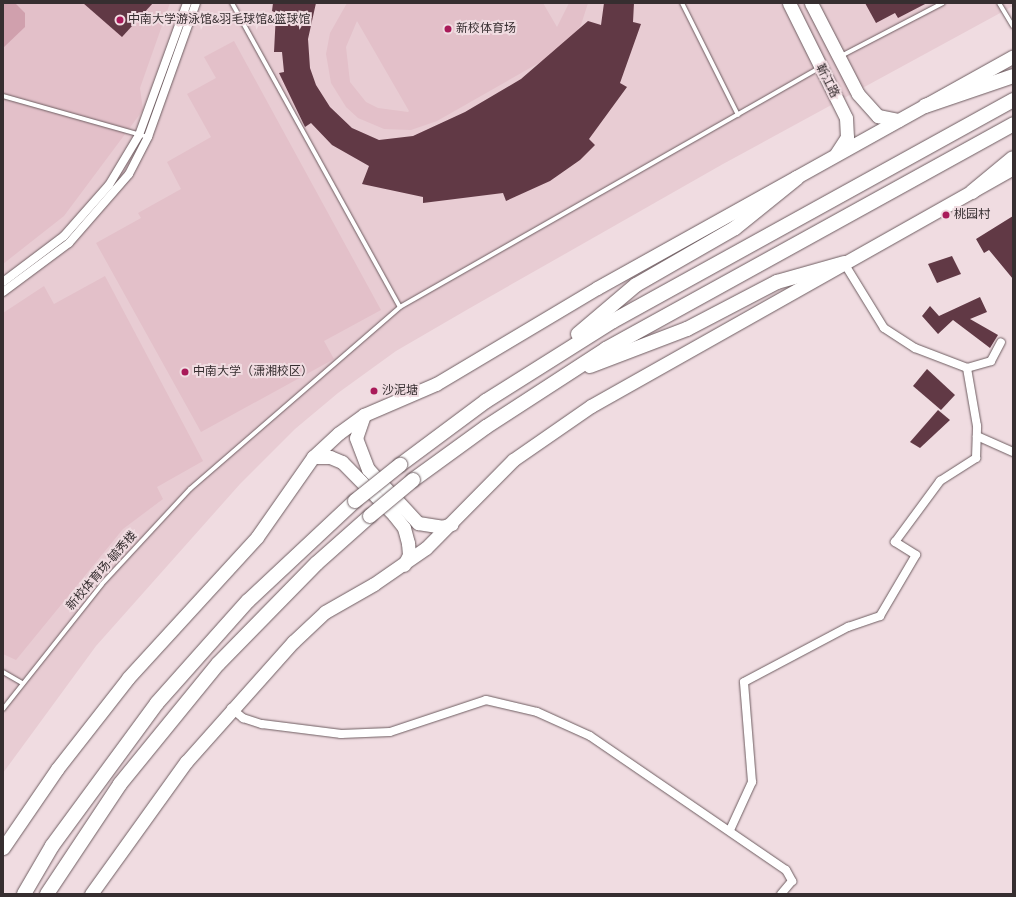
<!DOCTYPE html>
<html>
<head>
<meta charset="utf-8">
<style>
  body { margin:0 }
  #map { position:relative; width:1016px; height:897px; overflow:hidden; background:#f0dce1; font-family:"Source Sans 3","Noto Sans SC",sans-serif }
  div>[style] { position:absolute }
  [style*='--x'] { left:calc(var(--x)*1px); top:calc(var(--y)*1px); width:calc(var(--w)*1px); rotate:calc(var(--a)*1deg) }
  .built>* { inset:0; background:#e8ccd3 }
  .green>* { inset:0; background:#e3c0c9 }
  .water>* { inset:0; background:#d0a0ad }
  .building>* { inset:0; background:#613945 }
  .roads { filter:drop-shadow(0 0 1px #6e5d61) drop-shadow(0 0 1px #6e5d61) }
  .service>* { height:4px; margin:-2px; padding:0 2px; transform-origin:2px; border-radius:2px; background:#fff }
  .minor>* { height:8px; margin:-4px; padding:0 4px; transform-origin:4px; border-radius:4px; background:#fff }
  .primary>* { height:13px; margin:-6.5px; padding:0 6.5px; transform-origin:6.5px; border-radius:6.5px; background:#fff }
  .trunk>* { height:14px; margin:-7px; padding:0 7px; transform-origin:7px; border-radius:7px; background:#fff }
  .bridges { filter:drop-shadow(0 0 1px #6e5d61) drop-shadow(0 0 1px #6e5d61) }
  .trunk-bridge>* { height:14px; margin:-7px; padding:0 7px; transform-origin:7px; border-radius:7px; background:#fff }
  .dots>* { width:11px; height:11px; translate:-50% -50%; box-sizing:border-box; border:2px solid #f0dce1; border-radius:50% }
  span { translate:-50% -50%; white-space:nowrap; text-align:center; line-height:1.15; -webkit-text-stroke:4px #f0dce1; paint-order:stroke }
  .poi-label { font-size:12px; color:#362e30 }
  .left { translate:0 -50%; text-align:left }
  .street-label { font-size:12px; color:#362e30 }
  .frame { position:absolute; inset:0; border:4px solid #362e30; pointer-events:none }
</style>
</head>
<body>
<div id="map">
  <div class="built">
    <i style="clip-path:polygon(3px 3px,1013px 3px,1013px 6px,723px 164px,470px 308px,396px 351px,338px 393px,295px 429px,240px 484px,96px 646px,3px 773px)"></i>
  </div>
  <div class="green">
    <i style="clip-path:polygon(3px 3px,170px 3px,140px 88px,143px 110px,64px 216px,3px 264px)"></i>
    <i style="clip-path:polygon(evenodd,347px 3px,543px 3px,557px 27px,569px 3px,588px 3px,581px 25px,572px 39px,551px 56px,437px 121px,411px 130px,384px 129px,358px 118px,346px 107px,331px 83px,326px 54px,330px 33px,347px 3px,357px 21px,409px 111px,408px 112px,378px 108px,366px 102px,350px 82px,346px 47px,357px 21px)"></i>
    <i style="clip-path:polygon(234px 41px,381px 310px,324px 341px,334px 359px,201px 432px,96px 243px,141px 218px,138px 213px,181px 189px,167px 162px,211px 137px,187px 94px,216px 78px,204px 57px)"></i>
    <i style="clip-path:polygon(105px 276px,203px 461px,157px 487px,163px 499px,123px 529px,16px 660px,3px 654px,3px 313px,44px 286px,54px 304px)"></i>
  </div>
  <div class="water">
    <i style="clip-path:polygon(3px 3px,15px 3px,25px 13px,25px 27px,3px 48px)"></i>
  </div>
  <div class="building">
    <i style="clip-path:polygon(83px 3px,153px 3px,122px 37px)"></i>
    <i style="clip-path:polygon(273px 3px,316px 3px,308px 39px,310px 68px,316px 85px,330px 107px,352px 128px,379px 140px,413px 136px,465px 112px,521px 79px,588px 21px,601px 25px,604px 3px,634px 3px,633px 22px,641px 24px,620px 83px,627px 87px,589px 139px,595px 145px,580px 160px,550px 181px,506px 201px,503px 193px,423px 203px,423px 197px,362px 184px,369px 166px,332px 145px,311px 123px,305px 127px,279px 73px,284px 72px,282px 52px,274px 52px,276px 13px,272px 11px)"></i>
    <i style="clip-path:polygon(865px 3px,927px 3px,898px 18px,895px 13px,876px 23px)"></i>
    <i style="clip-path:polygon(1013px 216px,1013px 279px,989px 250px,984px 253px,976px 239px)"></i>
    <i style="clip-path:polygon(952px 256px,961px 274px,937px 283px,928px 264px)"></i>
    <i style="clip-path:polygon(980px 297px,987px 312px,970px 319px,998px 335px,990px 348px,953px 320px,938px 334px,922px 316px,930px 306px,939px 316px)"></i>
    <i style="clip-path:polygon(927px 369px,955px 395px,941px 410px,913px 386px)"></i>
    <i style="clip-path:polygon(938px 410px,950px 420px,920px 448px,910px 442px)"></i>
  </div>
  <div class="roads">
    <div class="service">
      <i style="--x:232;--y:3;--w:347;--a:61.1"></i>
      <i style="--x:682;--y:3;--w:125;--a:63.4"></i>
      <i style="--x:999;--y:3;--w:27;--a:59"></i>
      <i style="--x:841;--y:56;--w:115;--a:-27.5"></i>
      <i style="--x:3;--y:96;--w:151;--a:15.8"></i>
      <i style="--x:3;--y:672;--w:22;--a:30"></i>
      <i style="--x:3;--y:709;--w:159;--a:-51.6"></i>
      <i style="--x:102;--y:584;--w:129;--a:-47.2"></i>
      <i style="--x:190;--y:489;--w:278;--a:-40.9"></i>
      <i style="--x:400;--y:307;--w:482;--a:-29.7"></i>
    </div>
    <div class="minor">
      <i style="--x:844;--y:263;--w:76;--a:58.4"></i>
      <i style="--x:884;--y:328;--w:37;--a:33"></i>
      <i style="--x:915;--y:348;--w:56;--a:21"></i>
      <i style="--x:967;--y:368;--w:25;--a:-16"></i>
      <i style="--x:991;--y:361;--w:21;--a:-62"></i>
      <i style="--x:3;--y:282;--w:76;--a:-37"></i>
      <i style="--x:64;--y:236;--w:68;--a:-48.6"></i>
      <i style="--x:109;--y:185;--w:58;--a:-59"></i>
      <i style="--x:139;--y:135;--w:140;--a:-70"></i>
      <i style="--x:3;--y:292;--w:82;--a:-36.6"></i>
      <i style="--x:69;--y:243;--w:91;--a:-49"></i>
      <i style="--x:129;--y:174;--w:42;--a:-62.8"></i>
      <i style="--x:148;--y:137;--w:142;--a:-70.3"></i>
      <i style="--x:977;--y:436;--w:39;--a:24"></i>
      <i style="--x:231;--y:708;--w:16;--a:40"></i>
      <i style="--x:243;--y:718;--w:20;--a:18"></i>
      <i style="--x:262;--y:724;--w:80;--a:7.2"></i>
      <i style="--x:341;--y:734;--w:49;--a:-2.3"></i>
      <i style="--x:390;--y:732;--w:101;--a:-18.4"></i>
      <i style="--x:486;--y:700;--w:52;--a:13.2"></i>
      <i style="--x:537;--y:712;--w:58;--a:24.4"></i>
      <i style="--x:590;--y:736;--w:237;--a:34.4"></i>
      <i style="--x:786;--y:870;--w:13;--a:61"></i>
      <i style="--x:792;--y:881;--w:17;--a:130"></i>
      <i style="--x:730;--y:830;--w:53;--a:-65.4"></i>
      <i style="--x:752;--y:782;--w:100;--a:-94.6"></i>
      <i style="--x:744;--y:682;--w:118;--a:-27.9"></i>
      <i style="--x:848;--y:627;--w:34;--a:-19"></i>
      <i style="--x:880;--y:616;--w:71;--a:-59.5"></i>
      <i style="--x:916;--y:555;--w:25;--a:-148"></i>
      <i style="--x:895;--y:542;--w:76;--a:-53.6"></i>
      <i style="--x:940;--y:481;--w:43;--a:-32.6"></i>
      <i style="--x:976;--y:458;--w:32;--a:-88"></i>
      <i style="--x:977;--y:426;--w:59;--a:-99.8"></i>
    </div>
    <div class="primary">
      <i style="--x:789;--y:3;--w:128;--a:63.6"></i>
      <i style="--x:846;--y:118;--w:19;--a:87"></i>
      <i style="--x:847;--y:137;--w:20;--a:123"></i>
      <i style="--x:811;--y:3;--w:102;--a:62.7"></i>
      <i style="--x:858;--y:94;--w:30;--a:48"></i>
      <i style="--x:878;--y:116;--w:21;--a:11"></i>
      <i style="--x:364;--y:415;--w:24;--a:109"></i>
      <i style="--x:356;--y:438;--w:33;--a:69"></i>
      <i style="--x:368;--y:469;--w:74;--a:47.2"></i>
      <i style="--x:418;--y:523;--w:24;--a:9"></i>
      <i style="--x:442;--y:527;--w:10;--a:-17"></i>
      <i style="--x:313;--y:457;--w:17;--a:0"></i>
      <i style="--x:330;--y:457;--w:13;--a:23"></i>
      <i style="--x:342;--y:462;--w:74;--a:45.5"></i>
      <i style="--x:394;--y:515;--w:16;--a:52"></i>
      <i style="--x:404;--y:528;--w:16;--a:75"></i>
      <i style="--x:408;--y:543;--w:12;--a:85"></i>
      <i style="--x:409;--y:555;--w:11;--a:117"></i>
      <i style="--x:3;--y:848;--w:96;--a:-55.6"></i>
      <i style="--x:57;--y:769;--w:115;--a:-52"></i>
      <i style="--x:128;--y:678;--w:191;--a:-47.5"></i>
      <i style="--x:257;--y:537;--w:98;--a:-55"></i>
      <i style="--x:313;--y:457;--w:35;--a:-43"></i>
      <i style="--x:339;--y:433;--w:31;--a:-36"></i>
      <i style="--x:364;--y:415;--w:78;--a:-23.3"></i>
      <i style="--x:436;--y:384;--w:187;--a:-30.8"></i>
      <i style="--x:597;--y:288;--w:476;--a:-29.1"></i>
      <i style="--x:91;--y:894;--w:163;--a:-54.3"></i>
      <i style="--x:186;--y:762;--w:161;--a:-48.3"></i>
      <i style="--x:293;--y:642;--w:44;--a:-43.2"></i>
      <i style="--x:325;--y:612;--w:56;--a:-29.7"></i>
      <i style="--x:374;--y:584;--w:63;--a:-34.7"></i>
      <i style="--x:426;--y:548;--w:124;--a:-45.3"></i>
      <i style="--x:513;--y:460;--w:95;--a:-34.7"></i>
      <i style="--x:591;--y:406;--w:484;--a:-29.4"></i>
    </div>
    <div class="trunk">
      <i style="--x:925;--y:106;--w:93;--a:-18.8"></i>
      <i style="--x:972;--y:192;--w:53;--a:-39.7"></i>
      <i style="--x:578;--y:334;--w:76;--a:-40.2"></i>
      <i style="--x:636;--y:285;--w:114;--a:-29.9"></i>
      <i style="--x:735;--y:228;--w:80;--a:-38.9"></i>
      <i style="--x:590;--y:366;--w:104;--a:-20.9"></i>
      <i style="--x:687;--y:329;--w:102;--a:-27.6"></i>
      <i style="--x:777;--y:282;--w:70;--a:-15.8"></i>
      <i style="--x:400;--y:465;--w:107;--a:-36.7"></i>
      <i style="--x:486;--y:401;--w:150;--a:-32.2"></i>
      <i style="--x:613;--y:321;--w:457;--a:-28.9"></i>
      <i style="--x:413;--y:480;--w:90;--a:-36"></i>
      <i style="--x:486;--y:427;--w:143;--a:-33"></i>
      <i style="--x:606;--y:349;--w:465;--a:-28.9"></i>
      <i style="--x:24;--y:894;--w:56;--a:-59.7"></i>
      <i style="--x:52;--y:846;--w:177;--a:-53.7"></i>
      <i style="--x:157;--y:703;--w:137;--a:-48.3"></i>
      <i style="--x:248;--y:601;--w:146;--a:-43.1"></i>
      <i style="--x:47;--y:894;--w:132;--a:-56.4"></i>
      <i style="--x:120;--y:784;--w:155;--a:-50.8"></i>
      <i style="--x:218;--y:664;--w:141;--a:-45.6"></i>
      <i style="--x:317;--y:563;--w:71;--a:-41.6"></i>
    </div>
  </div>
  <div class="bridges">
    <div class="trunk-bridge">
      <i style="--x:355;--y:501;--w:58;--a:-38.7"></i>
      <i style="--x:370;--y:516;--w:56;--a:-39.9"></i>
    </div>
  </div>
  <div class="dots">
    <i style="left:120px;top:20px;background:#a91a59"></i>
    <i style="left:448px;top:29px;background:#a91a59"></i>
    <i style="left:946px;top:215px;background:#a91a59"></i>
    <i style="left:185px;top:372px;background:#a91a59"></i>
    <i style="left:374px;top:391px;background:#a91a59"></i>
  </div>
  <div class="poi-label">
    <span class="left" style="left:128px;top:20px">中南大学游泳馆&amp;羽毛球馆&amp;篮球馆</span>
    <span class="left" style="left:456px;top:29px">新校体育场</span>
    <span class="left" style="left:954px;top:215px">桃园村</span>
    <span class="left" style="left:193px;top:372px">中南大学（潇湘校区）</span>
    <span class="left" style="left:382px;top:391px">沙泥塘</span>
  </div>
  <div class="street-label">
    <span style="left:827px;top:81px;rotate:63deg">靳江路</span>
    <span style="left:102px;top:571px;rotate:-49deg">新校体育场-毓秀楼</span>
  </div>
  <div class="frame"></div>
</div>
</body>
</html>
